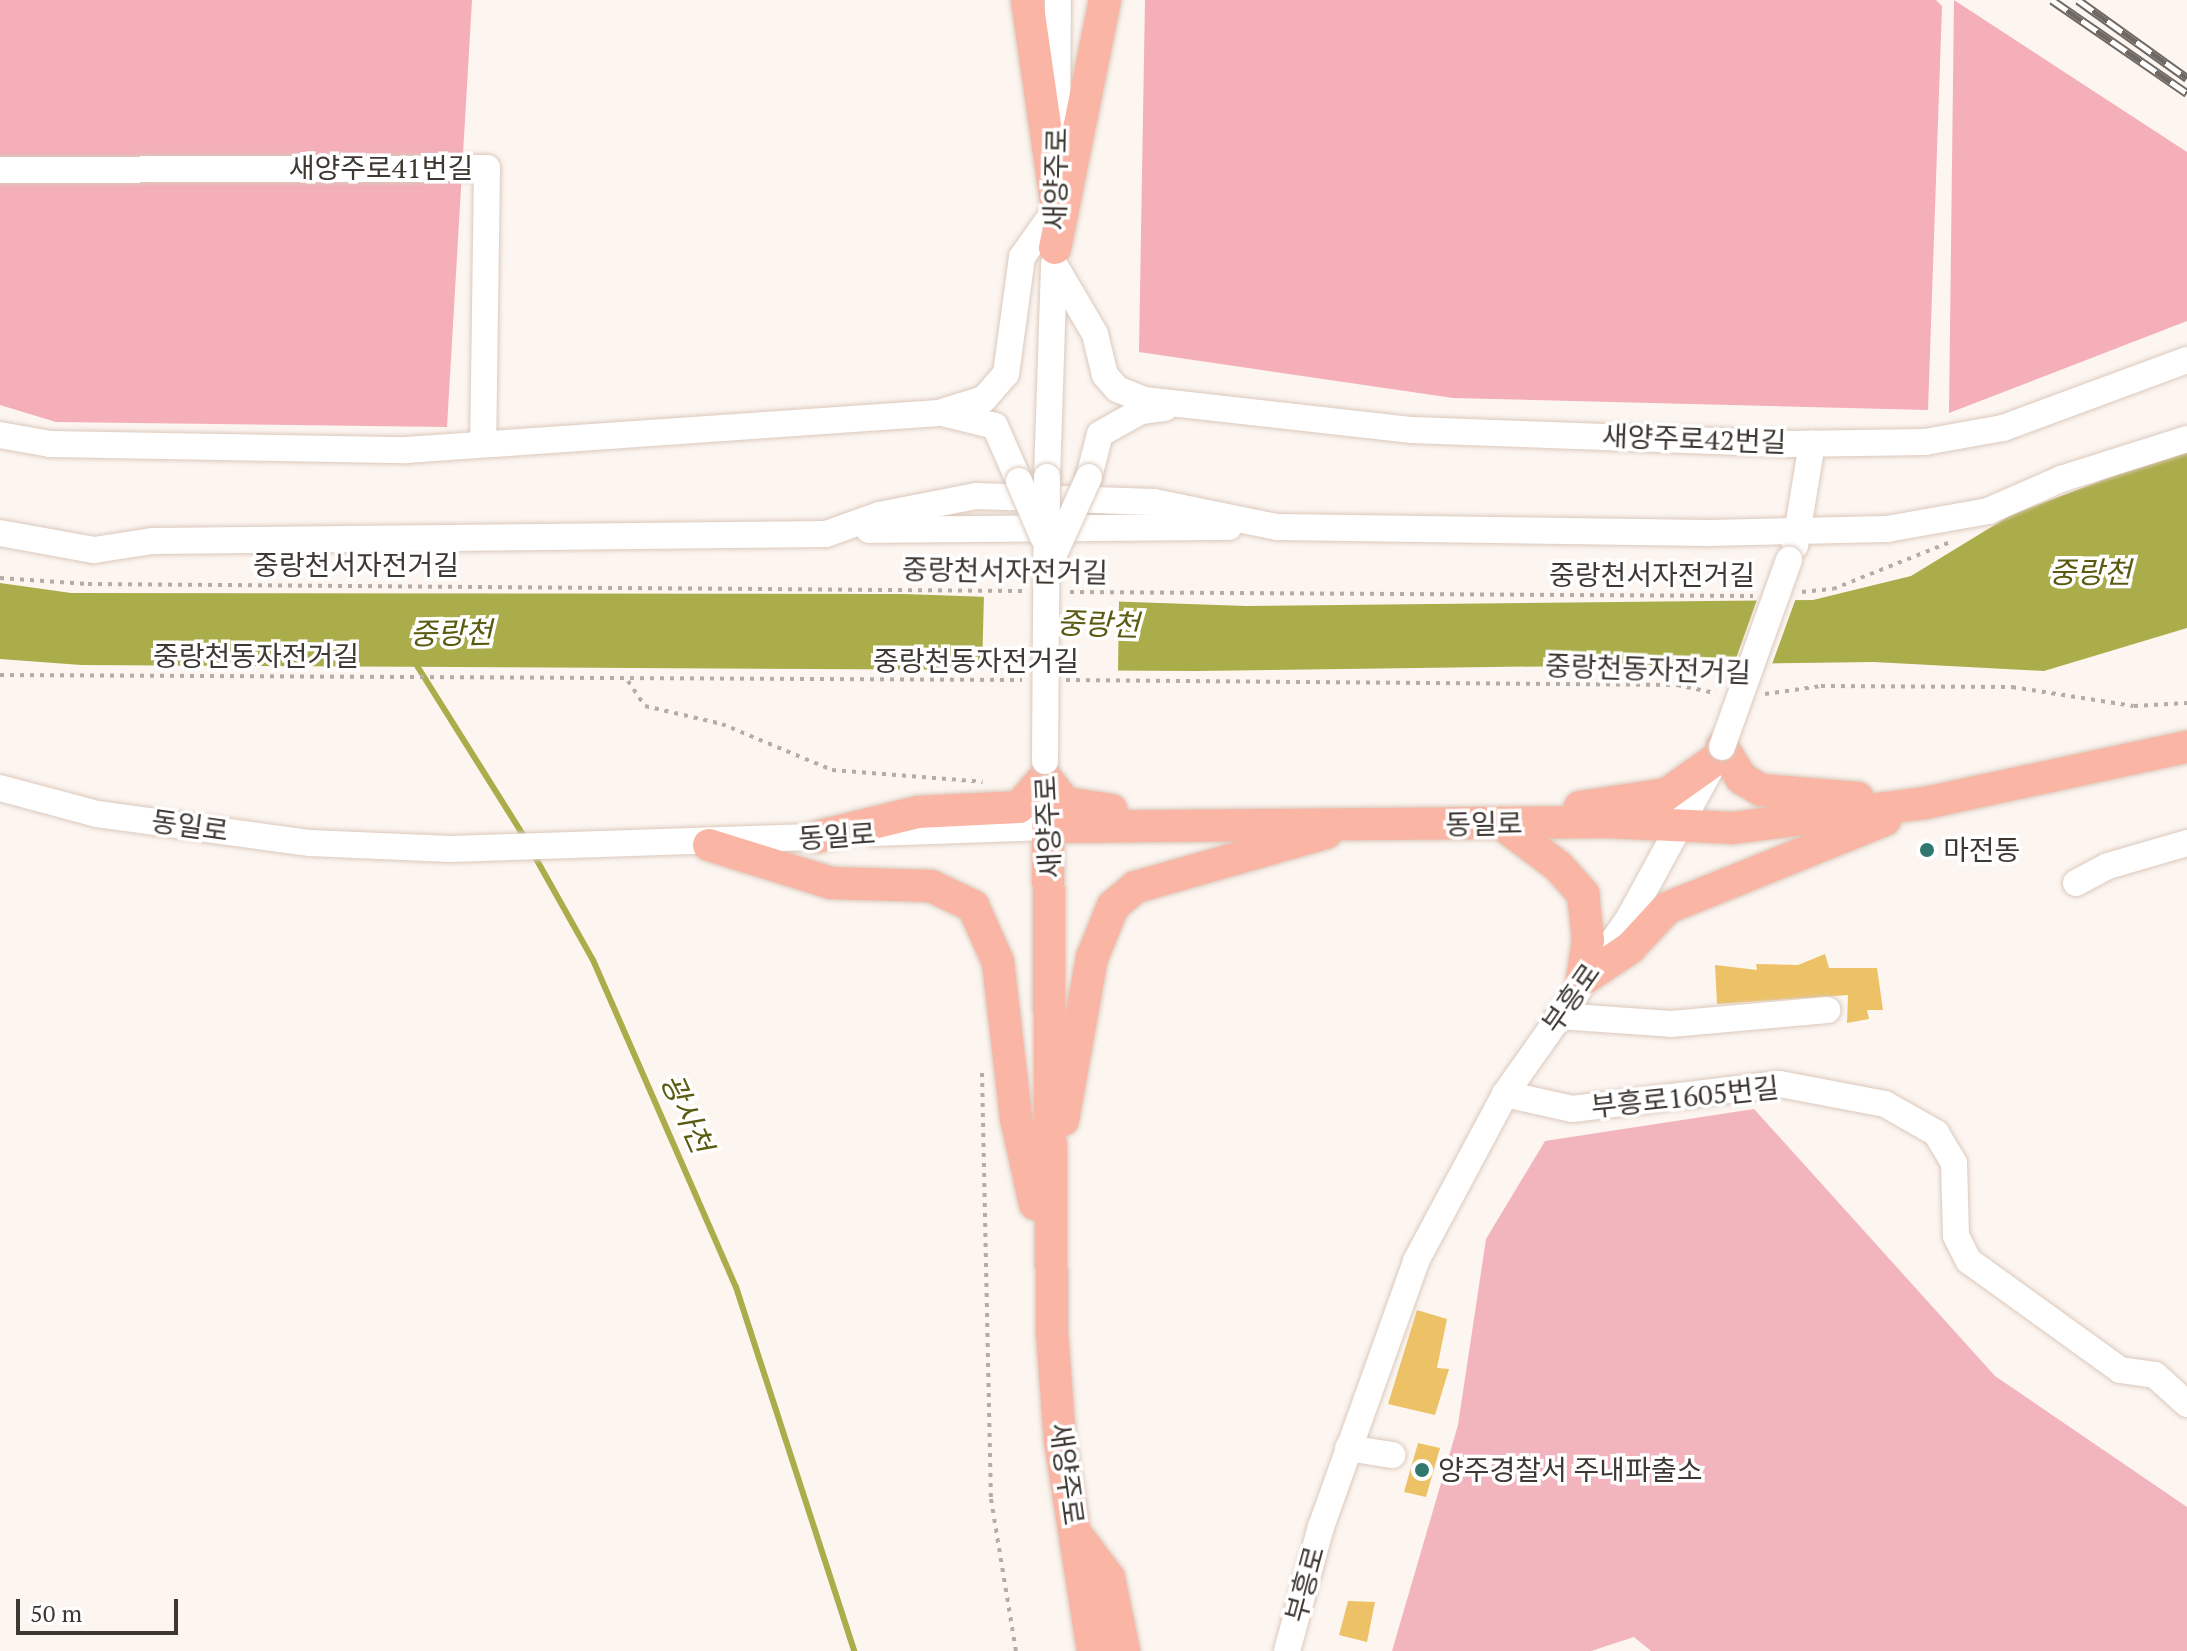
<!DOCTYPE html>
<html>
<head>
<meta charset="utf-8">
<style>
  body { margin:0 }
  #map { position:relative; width:2187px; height:1651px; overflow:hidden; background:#fcf5f0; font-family:"PT Serif","Noto Sans KR",serif }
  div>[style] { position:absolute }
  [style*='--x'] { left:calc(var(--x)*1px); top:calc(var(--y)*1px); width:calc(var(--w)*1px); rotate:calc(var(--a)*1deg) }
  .green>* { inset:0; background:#f4afb8 }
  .forest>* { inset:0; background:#f3b5bd }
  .water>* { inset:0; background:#abac4a }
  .pier>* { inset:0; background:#fcf5f0 }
  .stream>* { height:6px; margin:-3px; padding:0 3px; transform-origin:3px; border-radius:3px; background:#abac4a }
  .building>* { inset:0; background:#edc266 }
  .path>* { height:4px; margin-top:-2px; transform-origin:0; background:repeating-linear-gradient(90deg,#b3aca7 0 4px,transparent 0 10px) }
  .roads { filter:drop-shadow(0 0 2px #dbc9bc) drop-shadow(0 0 2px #dbc9bc) }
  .minor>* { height:26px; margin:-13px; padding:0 13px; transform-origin:13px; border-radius:13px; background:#fff }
  .major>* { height:32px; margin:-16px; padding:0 16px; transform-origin:16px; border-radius:16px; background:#fab5a4 }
  .rail>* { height:9px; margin-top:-4.5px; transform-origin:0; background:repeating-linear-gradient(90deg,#fff 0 18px,#6f6863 0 36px); box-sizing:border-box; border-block:2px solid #6f6863 }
  .bridges { filter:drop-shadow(0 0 2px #dbc9bc) drop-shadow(0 0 2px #dbc9bc) }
  .minor-bridge>* { height:26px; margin:-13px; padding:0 13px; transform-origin:13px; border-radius:13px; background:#fff }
  .dots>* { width:22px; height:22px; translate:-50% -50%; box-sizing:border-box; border:4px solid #fff; border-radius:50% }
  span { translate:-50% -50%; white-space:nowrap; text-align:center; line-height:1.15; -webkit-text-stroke:7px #fff; paint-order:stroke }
  .street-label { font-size:28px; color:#3e3832 }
  .poi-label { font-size:28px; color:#3e3832 }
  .left { translate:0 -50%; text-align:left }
  .water-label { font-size:30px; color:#5a5a11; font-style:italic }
  .scale { position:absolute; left:16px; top:1599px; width:162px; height:36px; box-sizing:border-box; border:4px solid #3e3832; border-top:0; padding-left:10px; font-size:24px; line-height:28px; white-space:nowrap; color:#3e3832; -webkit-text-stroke:6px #fff; paint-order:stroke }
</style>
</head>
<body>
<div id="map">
  <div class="green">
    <i style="clip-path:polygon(0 0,472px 0,447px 427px,56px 422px,0 405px)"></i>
    <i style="clip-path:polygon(1145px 0,1936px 0,1942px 6px,1928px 410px,1453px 398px,1139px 352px)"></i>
    <i style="clip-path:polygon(1954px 0,2187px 152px,2187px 321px,1949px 413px)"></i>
  </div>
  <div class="forest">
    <i style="clip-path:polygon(1754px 1109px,1995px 1376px,2187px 1507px,2187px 1651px,1651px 1651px,1634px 1637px,1591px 1651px,1392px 1651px,1458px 1425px,1486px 1239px,1545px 1141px)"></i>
  </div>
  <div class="water">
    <i style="clip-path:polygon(2187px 448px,2187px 628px,2044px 671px,1874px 662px,1195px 671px,81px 665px,0 659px,0 583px,71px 593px,904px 594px,1246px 606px,1813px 600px,1911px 576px,2011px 515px)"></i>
  </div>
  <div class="pier">
    <i style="clip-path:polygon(984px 593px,1119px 598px,1118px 673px,982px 671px)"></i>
    <i style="clip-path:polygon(1796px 598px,1771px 667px,1733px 667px,1757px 600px)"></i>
  </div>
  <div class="stream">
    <i style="--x:414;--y:661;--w:209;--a:57.9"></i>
    <i style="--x:534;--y:855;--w:120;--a:60.7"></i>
    <i style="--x:593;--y:960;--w:357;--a:66.4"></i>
    <i style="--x:736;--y:1287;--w:383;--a:72"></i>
  </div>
  <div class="building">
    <i style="clip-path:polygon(1825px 954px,1829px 968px,1877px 968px,1883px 1010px,1867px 1010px,1869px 1019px,1847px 1023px,1848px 995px,1717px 1004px,1715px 965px,1757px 970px,1756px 964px,1798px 965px)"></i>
    <i style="clip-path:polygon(1417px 1310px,1447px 1319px,1437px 1368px,1449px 1369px,1435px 1415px,1388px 1404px)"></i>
    <i style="clip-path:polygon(1418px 1443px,1440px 1448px,1426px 1497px,1404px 1492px)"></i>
    <i style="clip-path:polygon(1348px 1601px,1375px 1602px,1367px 1642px,1339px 1635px)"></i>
  </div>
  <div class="path">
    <i style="--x:0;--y:578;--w:88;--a:3.9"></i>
    <i style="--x:88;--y:584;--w:937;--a:0.43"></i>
    <i style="--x:1070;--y:592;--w:683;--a:0.34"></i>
    <i style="--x:1802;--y:592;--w:31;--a:-6"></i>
    <i style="--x:1833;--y:589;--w:124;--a:-21.8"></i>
    <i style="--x:0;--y:675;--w:1022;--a:0.28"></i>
    <i style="--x:1066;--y:680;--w:611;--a:0.47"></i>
    <i style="--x:1677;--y:685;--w:40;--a:12"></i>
    <i style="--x:628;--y:681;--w:30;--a:56"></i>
    <i style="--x:645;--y:706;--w:79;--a:13.2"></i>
    <i style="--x:722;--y:724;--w:119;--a:22.7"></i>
    <i style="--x:832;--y:770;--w:151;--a:4.5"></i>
    <i style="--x:1765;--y:694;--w:57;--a:-8.1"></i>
    <i style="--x:1821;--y:686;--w:191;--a:0.3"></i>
    <i style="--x:2012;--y:687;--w:123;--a:8.9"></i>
    <i style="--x:2134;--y:706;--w:53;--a:-3.2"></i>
    <i style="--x:982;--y:1073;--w:426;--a:88.8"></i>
    <i style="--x:991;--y:1499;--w:154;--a:80.7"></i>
  </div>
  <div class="roads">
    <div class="minor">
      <i style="--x:1057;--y:130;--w:130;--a:-89.6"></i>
      <i style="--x:0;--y:170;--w:487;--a:-0.2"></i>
      <i style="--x:487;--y:168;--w:274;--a:90.8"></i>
      <i style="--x:1054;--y:264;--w:81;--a:59.6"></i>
      <i style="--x:1095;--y:334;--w:42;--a:76.3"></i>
      <i style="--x:1105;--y:375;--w:18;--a:49"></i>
      <i style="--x:1117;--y:389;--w:29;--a:22"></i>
      <i style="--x:1144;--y:400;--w:270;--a:6.4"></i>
      <i style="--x:1412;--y:430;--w:377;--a:2.1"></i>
      <i style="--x:1789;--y:444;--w:136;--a:-0.8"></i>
      <i style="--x:1925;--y:442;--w:79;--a:-10.2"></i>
      <i style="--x:2003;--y:428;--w:196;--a:-20.3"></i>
      <i style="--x:946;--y:414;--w:50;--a:13.8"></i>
      <i style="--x:995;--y:426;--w:60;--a:66.4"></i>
      <i style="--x:0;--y:435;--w:51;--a:10.2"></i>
      <i style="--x:50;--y:444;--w:356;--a:1"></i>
      <i style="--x:406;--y:450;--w:534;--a:-3.97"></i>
      <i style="--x:939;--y:413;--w:47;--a:-17.3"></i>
      <i style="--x:984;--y:399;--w:33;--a:-49"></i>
      <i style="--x:1006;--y:374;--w:118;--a:-82.2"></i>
      <i style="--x:1022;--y:257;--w:59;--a:-54.7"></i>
      <i style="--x:1047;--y:477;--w:212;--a:-88.1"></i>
      <i style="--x:1089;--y:477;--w:44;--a:-75.7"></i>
      <i style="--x:1100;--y:434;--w:47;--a:-29.3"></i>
      <i style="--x:1141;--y:411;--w:24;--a:-7"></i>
      <i style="--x:869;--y:530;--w:360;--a:-0.5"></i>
      <i style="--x:0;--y:533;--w:96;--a:10.3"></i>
      <i style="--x:94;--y:550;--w:60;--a:-8.7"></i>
      <i style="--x:153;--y:541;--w:673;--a:-0.6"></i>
      <i style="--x:826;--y:534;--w:56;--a:-19.7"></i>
      <i style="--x:879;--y:515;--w:99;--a:-11.1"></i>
      <i style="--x:976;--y:496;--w:178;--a:1.9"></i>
      <i style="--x:1154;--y:502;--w:126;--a:11.5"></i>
      <i style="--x:1277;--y:527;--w:431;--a:0.8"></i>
      <i style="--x:1708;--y:533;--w:179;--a:-1.3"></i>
      <i style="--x:1887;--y:529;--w:103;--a:-10.1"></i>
      <i style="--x:1988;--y:511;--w:80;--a:-23.7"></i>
      <i style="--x:2061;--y:479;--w:132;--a:-17.6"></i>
      <i style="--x:1795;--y:546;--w:104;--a:-80.6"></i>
      <i style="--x:0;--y:788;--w:100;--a:15"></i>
      <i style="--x:97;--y:814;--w:215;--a:7.8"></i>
      <i style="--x:310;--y:843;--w:141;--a:2.4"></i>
      <i style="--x:451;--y:849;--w:384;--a:-1.9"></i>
      <i style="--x:874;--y:833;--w:174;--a:-2"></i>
      <i style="--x:1048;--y:827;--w:54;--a:-94.2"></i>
      <i style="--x:2076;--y:883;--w:36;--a:-28"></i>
      <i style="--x:2108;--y:866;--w:82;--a:-16.2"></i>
      <i style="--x:1558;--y:1016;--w:113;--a:4"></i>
      <i style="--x:1671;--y:1024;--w:157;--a:-5.1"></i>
      <i style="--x:1505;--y:1094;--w:69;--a:12.6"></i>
      <i style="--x:1572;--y:1109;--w:209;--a:-6.9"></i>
      <i style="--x:1780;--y:1084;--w:107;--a:10.8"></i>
      <i style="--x:1885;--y:1104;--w:59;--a:29.6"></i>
      <i style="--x:1936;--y:1133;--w:35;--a:59"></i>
      <i style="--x:1954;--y:1163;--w:73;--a:88.4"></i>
      <i style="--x:1956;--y:1236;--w:28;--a:63"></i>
      <i style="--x:1969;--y:1261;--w:186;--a:35.8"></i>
      <i style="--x:2120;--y:1370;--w:35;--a:8"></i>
      <i style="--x:2155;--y:1375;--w:43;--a:42.2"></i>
      <i style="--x:1348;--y:1448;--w:45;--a:9"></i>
      <i style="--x:1287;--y:1651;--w:129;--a:-74.7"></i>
      <i style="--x:1321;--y:1527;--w:282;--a:-70.3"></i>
      <i style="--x:1416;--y:1261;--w:189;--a:-61.9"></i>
      <i style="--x:1505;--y:1094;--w:215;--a:-54.8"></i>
      <i style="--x:1629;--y:918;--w:179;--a:-61.3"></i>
    </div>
    <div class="major">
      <i style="--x:1027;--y:0;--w:203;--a:81.8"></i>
      <i style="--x:1055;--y:248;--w:253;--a:-78.6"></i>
      <i style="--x:1722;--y:747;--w:36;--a:58"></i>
      <i style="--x:1741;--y:778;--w:23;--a:31"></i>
      <i style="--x:1761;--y:790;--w:97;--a:4.7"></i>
      <i style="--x:1580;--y:807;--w:88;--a:-8.5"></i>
      <i style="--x:1667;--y:794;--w:60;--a:-35.5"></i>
      <i style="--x:1502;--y:824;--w:70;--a:36.9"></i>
      <i style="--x:1558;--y:866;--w:38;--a:48"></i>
      <i style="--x:1583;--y:894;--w:46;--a:83.8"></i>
      <i style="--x:1588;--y:940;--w:40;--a:98.5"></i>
      <i style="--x:816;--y:837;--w:105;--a:-13.8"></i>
      <i style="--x:918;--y:812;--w:101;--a:-2.8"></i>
      <i style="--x:1019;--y:807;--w:40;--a:-49"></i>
      <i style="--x:1045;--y:777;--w:33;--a:52"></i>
      <i style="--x:1065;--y:803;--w:47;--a:8.7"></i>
      <i style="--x:709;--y:845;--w:128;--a:17.3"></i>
      <i style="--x:831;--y:883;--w:100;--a:1.7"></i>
      <i style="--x:931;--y:886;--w:47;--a:25.5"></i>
      <i style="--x:973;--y:906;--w:61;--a:65.9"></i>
      <i style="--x:998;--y:962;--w:157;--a:83.4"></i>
      <i style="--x:1016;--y:1118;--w:88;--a:77.5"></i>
      <i style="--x:1582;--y:980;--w:58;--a:-33.7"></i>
      <i style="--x:1630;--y:948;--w:54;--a:-47.2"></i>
      <i style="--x:1667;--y:908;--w:235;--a:-22"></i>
      <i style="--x:1063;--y:1120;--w:165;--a:-79.9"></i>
      <i style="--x:1092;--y:958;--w:56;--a:-68"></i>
      <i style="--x:1113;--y:906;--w:30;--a:-40"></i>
      <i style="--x:1136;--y:887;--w:198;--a:-15.9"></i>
      <i style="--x:1079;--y:1538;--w:50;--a:53.1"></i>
      <i style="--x:1109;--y:1578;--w:75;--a:78.4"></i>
      <i style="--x:1093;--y:1651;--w:213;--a:-98.9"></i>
      <i style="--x:1060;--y:1441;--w:110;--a:-94.2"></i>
      <i style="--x:1052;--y:1331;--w:504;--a:-90.45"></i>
      <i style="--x:1048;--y:827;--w:559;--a:-0.51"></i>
      <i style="--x:1607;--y:822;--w:125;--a:2.7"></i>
      <i style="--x:1732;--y:828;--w:195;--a:-7.4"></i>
      <i style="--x:1925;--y:803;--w:268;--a:-12.1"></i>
    </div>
  </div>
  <div class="rail">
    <i style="--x:2052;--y:0;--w:164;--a:34.6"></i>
    <i style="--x:2078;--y:0;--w:134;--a:35.6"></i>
  </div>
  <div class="bridges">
    <div class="minor-bridge">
      <i style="--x:1019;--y:481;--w:61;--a:66.8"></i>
      <i style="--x:1051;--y:561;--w:92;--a:-65.7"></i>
      <i style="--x:1722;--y:747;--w:199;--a:-70.3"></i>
      <i style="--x:1045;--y:761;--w:284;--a:-89.6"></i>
    </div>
  </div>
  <div class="dots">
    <i style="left:1927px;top:850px;background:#30776e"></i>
    <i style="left:1422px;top:1470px;background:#30776e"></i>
  </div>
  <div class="street-label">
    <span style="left:381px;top:168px">새양주로41번길</span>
    <span style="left:1056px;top:179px;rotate:-89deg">새양주로</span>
    <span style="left:1694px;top:439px;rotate:2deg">새양주로42번길</span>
    <span style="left:356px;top:565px">중랑천서자전거길</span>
    <span style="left:1005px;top:571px;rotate:1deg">중랑천서자전거길</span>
    <span style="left:1652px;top:575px">중랑천서자전거길</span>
    <span style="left:256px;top:656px">중랑천동자전거길</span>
    <span style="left:976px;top:661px">중랑천동자전거길</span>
    <span style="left:1648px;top:669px;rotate:2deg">중랑천동자전거길</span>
    <span style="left:1484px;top:824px;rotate:-1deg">동일로</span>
    <span style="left:190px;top:826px;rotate:8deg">동일로</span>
    <span style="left:1048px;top:827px;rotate:-93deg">새양주로</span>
    <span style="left:837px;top:836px;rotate:-4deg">동일로</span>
    <span style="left:1571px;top:998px;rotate:-55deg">부흥로</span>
    <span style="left:1685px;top:1097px;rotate:-6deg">부흥로1605번길</span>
    <span style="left:1067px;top:1474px;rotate:82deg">새양주로</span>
    <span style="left:1305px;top:1584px;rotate:-75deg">부흥로</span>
  </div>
  <div class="poi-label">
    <span class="left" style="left:1943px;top:850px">마전동</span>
    <span class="left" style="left:1438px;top:1470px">양주경찰서 주내파출소</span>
  </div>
  <div class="water-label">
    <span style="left:2090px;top:572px">중랑천</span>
    <span style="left:1098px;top:624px;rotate:2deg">중랑천</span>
    <span style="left:451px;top:633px;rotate:-1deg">중랑천</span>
    <span style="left:687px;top:1113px;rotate:66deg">광사천</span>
  </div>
  <div class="scale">50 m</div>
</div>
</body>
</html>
